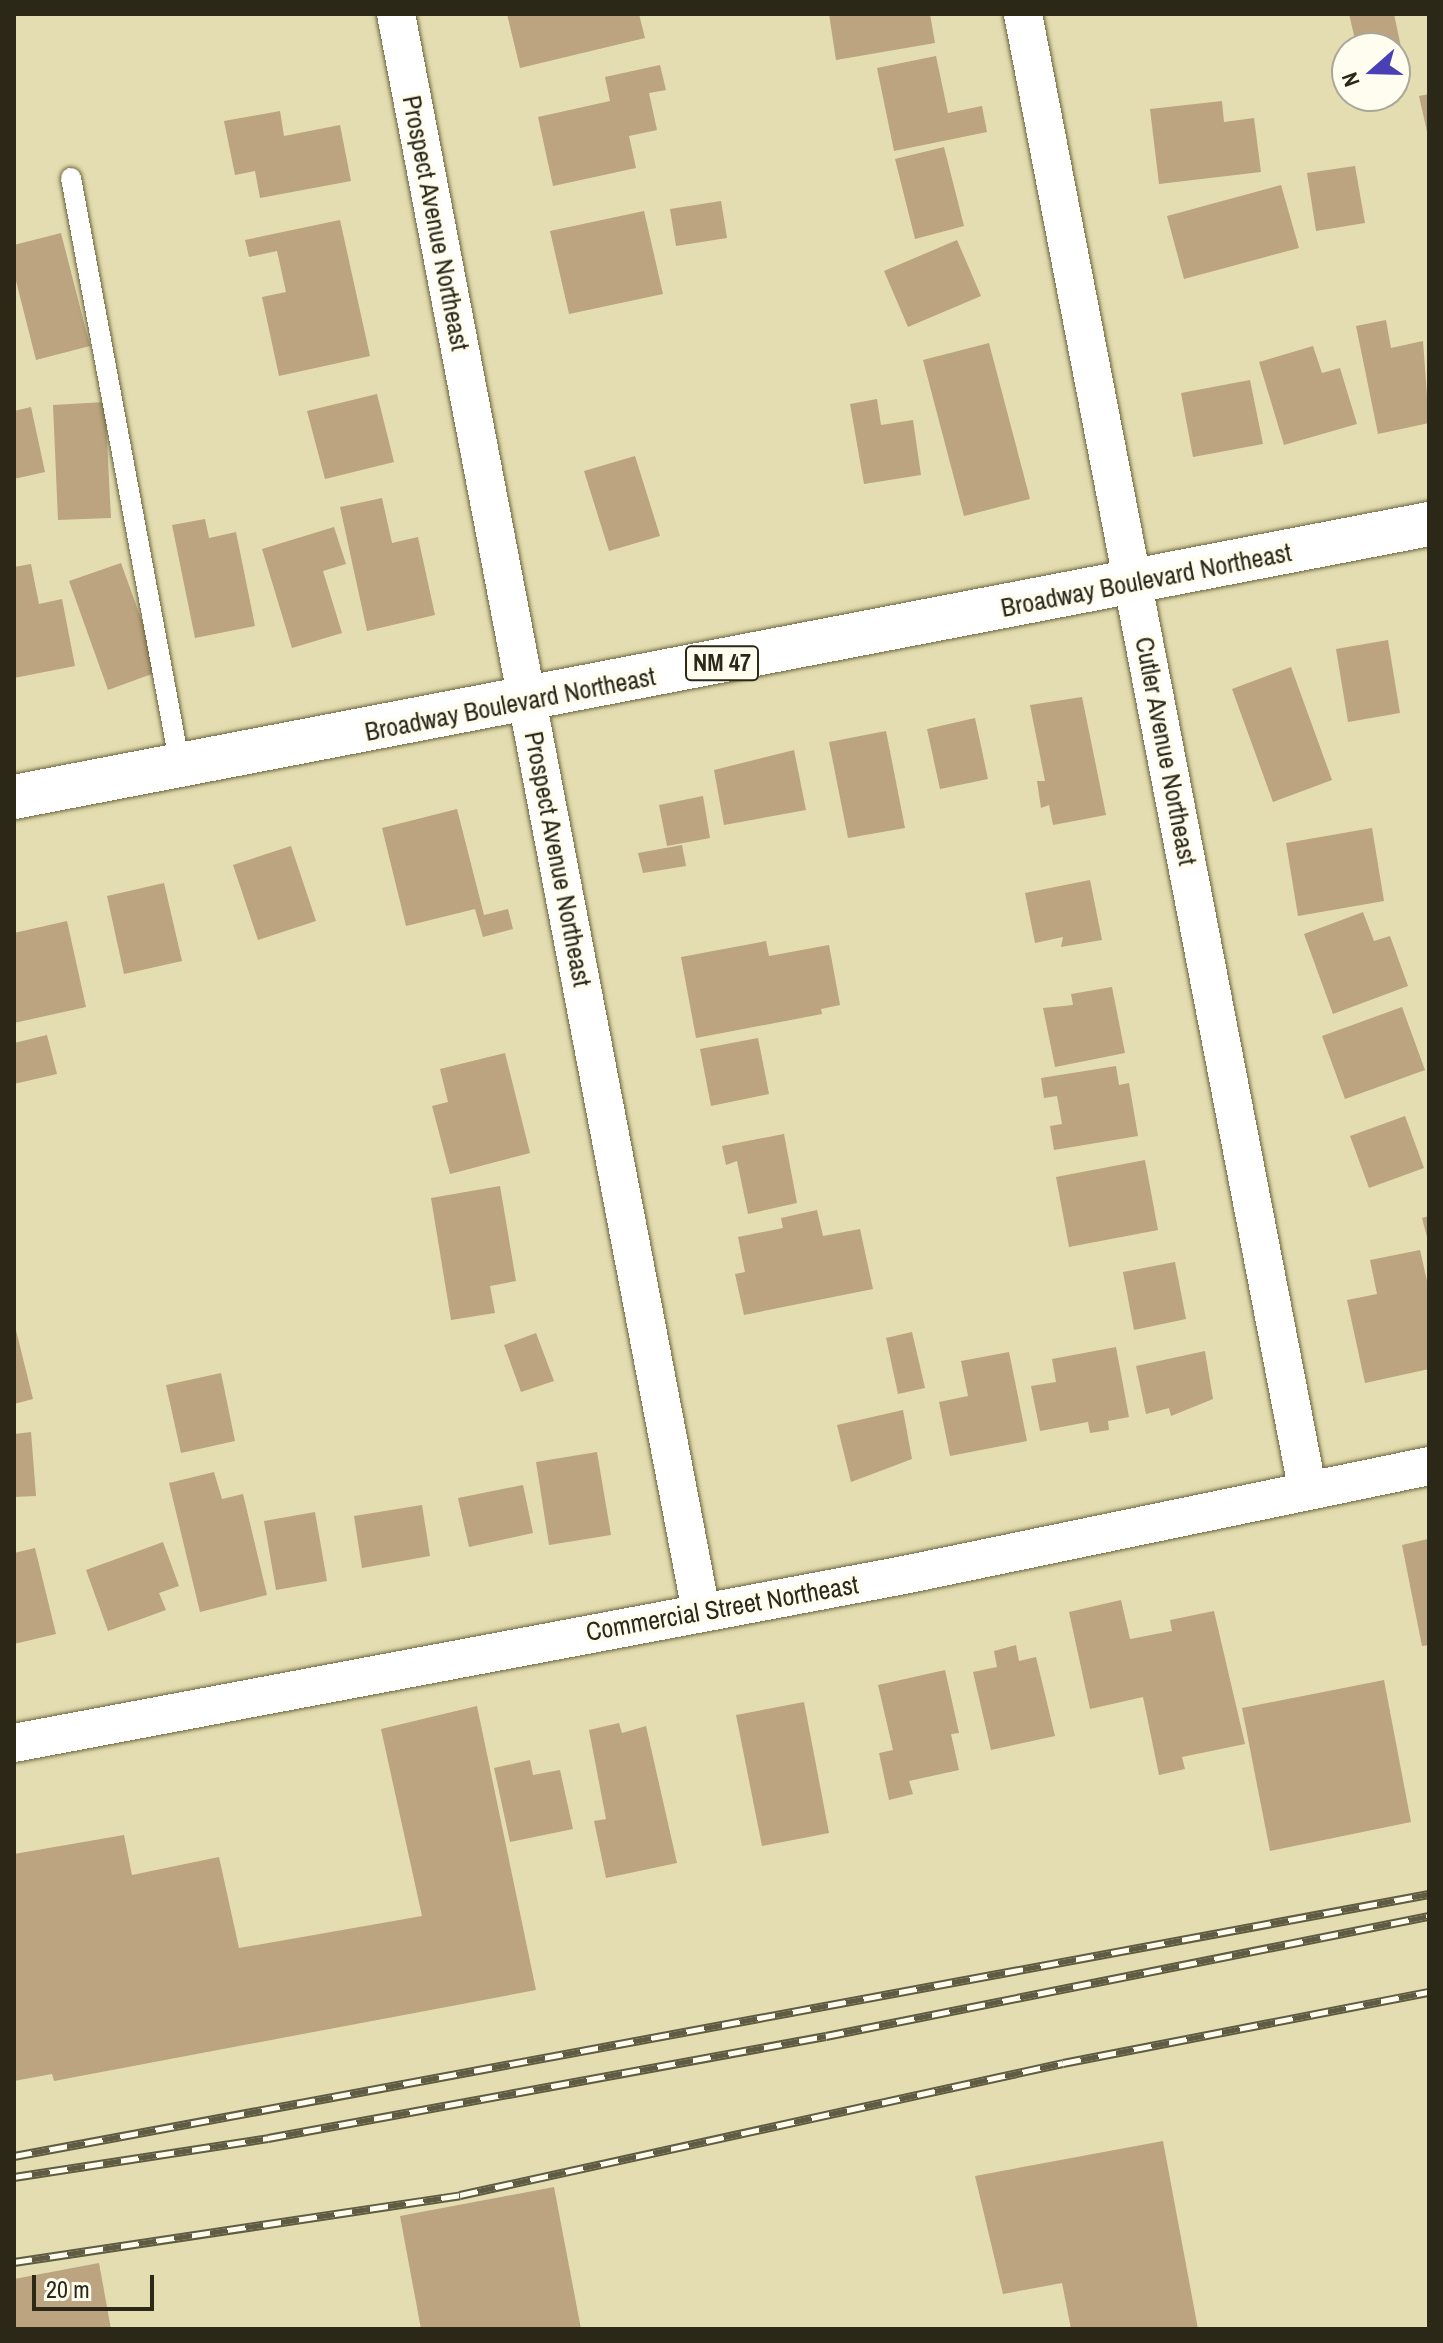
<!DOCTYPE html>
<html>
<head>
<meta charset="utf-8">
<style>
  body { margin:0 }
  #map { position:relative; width:1443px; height:2343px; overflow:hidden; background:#e4ddb1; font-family:"Archivo Narrow",sans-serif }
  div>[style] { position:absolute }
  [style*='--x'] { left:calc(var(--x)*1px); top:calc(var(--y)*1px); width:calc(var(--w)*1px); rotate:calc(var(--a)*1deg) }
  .building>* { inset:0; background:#bba47f }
  .roads { filter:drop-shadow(0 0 2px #69633b) drop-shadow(0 0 2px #69633b) }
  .lane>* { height:20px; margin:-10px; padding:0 10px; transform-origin:10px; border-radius:10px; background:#fff }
  .street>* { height:38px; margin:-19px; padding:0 19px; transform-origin:19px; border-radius:19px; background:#fff }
  .primary>* { height:44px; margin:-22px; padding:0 22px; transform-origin:22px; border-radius:22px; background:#fff }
  .rail>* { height:9px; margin-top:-4.5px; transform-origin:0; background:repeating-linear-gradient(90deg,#fffdf0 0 18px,#605c43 0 36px); box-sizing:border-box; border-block:2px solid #605c43 }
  span { translate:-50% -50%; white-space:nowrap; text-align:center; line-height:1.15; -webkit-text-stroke:8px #fffdf0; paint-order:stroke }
  .shield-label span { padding:2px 6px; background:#fffdf0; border:2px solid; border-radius:6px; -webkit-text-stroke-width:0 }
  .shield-label { font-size:24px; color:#2b2817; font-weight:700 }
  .street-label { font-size:26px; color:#2b2817 }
  .frame { position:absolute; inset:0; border:16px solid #2b2817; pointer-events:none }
  .north { position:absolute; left:1331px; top:32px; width:80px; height:80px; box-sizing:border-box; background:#fffdf0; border:2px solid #aaa899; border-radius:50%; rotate:250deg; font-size:22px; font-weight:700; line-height:32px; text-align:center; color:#2b2817 }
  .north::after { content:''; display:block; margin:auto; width:28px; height:36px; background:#4940b6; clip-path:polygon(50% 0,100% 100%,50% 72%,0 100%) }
  .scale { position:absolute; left:32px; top:2275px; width:122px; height:36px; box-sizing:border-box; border:4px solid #2b2817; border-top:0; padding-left:10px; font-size:24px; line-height:28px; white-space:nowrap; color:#2b2817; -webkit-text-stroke:6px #fffdf0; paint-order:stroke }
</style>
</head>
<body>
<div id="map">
  <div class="building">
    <i style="clip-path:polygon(507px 14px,639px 14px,645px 38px,520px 68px)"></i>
    <i style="clip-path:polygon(829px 14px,930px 14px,935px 43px,836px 60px)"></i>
    <i style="clip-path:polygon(1349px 14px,1394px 14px,1401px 47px,1357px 48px)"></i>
    <i style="clip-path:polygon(936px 56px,948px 113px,982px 106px,987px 132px,894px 151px,877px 68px)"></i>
    <i style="clip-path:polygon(660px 65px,666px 90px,649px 93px,657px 130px,629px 136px,636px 168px,553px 186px,538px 117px,610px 101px,605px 77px)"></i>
    <i style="clip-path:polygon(1429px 94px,1429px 136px,1428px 136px,1419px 96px)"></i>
    <i style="clip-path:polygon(1222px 101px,1224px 122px,1254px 118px,1261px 172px,1159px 184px,1150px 109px)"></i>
    <i style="clip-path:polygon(280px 111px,284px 136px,340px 125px,351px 181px,260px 198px,255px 171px,235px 175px,224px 121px)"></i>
    <i style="clip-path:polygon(944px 147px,964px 226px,915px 239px,895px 159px)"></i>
    <i style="clip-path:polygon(1355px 166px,1365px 223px,1316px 231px,1307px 173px)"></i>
    <i style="clip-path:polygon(1281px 185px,1299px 248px,1184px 279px,1167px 216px)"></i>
    <i style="clip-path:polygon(721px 201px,727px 238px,676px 246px,670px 209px)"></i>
    <i style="clip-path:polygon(644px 211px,663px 294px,569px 314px,550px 231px)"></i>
    <i style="clip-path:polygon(340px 220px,370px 356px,279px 376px,262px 297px,286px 292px,277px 251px,249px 257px,245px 240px)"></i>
    <i style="clip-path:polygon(61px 233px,90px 346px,36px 360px,14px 273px,14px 245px)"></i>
    <i style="clip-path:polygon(957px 240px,981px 296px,908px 327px,884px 271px)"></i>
    <i style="clip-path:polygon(1386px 320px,1391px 348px,1423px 341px,1429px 423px,1378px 434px,1356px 326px)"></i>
    <i style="clip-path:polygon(989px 343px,1030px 499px,964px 516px,923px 360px)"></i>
    <i style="clip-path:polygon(1313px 346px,1322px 373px,1340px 368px,1357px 424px,1284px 445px,1259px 362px)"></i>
    <i style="clip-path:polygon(1250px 380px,1263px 444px,1193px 457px,1181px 393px)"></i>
    <i style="clip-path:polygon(377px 394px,394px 462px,325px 479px,307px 411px)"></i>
    <i style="clip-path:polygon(877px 399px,881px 425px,913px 420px,921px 475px,864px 484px,850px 404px)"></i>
    <i style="clip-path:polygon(105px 402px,111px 518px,58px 520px,53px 405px)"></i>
    <i style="clip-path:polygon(31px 407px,45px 472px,14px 479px,14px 411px)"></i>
    <i style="clip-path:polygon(635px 456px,660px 536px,609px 551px,584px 471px)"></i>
    <i style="clip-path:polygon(382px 498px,392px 543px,418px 537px,435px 615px,367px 631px,340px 507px)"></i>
    <i style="clip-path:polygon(205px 519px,209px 538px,236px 532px,255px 626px,195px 638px,172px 525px)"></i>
    <i style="clip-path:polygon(334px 527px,346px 564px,323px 571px,342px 633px,292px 648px,262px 549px)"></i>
    <i style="clip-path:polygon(121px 563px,160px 671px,108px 690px,69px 581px)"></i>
    <i style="clip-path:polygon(31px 564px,39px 604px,62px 599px,75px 666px,14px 678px,14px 567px)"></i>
    <i style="clip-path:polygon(1388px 640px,1400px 713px,1348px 722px,1336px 649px)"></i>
    <i style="clip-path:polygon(1291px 667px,1332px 780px,1273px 802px,1232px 689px)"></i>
    <i style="clip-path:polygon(1082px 697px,1106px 815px,1053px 825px,1049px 805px,1041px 808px,1037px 781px,1045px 781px,1030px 705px)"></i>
    <i style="clip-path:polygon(975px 718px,988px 779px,940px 789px,927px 729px)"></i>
    <i style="clip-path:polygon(886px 731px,905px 828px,848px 838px,829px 742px)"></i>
    <i style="clip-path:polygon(794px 750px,806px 810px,724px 825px,714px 770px)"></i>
    <i style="clip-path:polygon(703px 796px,710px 838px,667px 846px,659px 805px)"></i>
    <i style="clip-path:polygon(457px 809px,484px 915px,508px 909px,513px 929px,483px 937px,475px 909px,406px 926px,382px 828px)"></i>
    <i style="clip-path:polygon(1372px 828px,1384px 901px,1298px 916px,1286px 843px)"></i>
    <i style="clip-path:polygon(682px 845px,686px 866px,643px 873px,638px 853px)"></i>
    <i style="clip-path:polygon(291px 846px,316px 921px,258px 940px,233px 865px)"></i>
    <i style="clip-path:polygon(1090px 880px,1102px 940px,1061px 947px,1063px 937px,1035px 943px,1025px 893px)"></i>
    <i style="clip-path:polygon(164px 883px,182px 961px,124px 974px,107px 896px)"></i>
    <i style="clip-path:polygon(1363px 912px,1374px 941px,1390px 936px,1408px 986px,1333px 1014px,1304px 934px)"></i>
    <i style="clip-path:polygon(67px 921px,86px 1007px,14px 1023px,14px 933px)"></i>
    <i style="clip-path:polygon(766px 941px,769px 956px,829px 945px,840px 1005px,821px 1009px,822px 1014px,696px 1038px,681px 957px)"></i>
    <i style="clip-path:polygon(1112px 987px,1125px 1053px,1055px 1067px,1043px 1008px,1073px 1005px,1071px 994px)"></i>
    <i style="clip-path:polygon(1402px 1007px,1425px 1070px,1345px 1099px,1322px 1036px)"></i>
    <i style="clip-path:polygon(47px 1035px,57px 1074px,14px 1084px,14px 1043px)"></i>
    <i style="clip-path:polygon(758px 1038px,769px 1094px,711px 1106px,700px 1049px)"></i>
    <i style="clip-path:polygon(505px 1053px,530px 1153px,450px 1174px,432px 1106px,448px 1102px,440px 1069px)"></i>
    <i style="clip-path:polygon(1116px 1066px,1119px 1085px,1129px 1083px,1138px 1136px,1054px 1150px,1050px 1126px,1062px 1124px,1057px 1096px,1044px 1098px,1041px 1078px)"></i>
    <i style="clip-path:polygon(1405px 1116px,1424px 1168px,1369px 1188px,1350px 1136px)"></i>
    <i style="clip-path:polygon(784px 1134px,797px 1203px,748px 1214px,737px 1161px,726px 1165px,722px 1146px)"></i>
    <i style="clip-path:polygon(1145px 1160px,1158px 1230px,1069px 1247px,1056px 1177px)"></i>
    <i style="clip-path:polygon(500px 1186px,516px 1281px,490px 1286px,495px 1313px,451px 1320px,431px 1198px)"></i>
    <i style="clip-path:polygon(817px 1210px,823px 1236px,860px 1229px,873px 1289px,744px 1315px,735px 1274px,745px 1272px,738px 1237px,783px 1228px,781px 1218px)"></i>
    <i style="clip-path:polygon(1429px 1216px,1429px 1241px,1428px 1241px,1422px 1218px)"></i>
    <i style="clip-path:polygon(1420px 1250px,1429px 1290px,1429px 1369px,1365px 1383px,1347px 1300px,1377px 1294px,1370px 1260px)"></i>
    <i style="clip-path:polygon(1175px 1262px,1186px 1319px,1134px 1330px,1123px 1272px)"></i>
    <i style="clip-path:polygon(14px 1322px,33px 1399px,14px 1404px)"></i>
    <i style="clip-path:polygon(912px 1332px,925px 1388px,898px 1394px,886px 1338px)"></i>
    <i style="clip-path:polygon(536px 1333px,554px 1381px,521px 1392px,504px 1345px)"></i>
    <i style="clip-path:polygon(1116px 1347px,1129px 1417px,1108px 1421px,1109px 1430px,1090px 1433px,1088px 1422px,1040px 1431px,1031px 1386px,1056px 1382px,1052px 1359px)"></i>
    <i style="clip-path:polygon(1205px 1351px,1213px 1399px,1171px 1416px,1169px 1408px,1146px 1414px,1136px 1366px)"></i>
    <i style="clip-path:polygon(1009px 1352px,1027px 1441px,950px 1456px,939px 1402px,968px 1396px,961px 1361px)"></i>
    <i style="clip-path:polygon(221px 1373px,235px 1441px,181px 1453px,166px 1385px)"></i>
    <i style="clip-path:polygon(903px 1410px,912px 1459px,851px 1482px,837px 1425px)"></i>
    <i style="clip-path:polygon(31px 1432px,36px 1496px,14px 1497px,14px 1434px)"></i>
    <i style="clip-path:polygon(597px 1452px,611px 1535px,549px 1545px,536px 1462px)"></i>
    <i style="clip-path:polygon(214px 1472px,222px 1499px,243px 1494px,267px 1595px,200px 1612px,169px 1483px)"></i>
    <i style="clip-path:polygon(523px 1485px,533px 1533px,469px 1547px,458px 1498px)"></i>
    <i style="clip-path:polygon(422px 1505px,430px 1556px,362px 1568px,354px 1516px)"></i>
    <i style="clip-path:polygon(315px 1512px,327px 1581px,276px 1590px,264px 1521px)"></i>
    <i style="clip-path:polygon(1428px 1539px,1429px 1645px,1422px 1646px,1402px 1545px)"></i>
    <i style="clip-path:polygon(163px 1542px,179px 1586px,159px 1593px,166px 1610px,108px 1631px,86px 1570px)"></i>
    <i style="clip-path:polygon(35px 1548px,56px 1634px,14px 1644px,14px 1553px)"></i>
    <i style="clip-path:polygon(1121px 1600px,1130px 1639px,1172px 1631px,1170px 1620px,1214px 1611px,1245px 1744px,1182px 1757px,1185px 1769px,1159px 1775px,1143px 1697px,1090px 1709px,1069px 1612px)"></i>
    <i style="clip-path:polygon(1016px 1645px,1019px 1661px,1036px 1657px,1055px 1736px,991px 1750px,973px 1672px,997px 1667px,994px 1651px)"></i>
    <i style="clip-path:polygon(945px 1670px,959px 1733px,951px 1734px,959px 1770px,909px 1781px,913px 1794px,889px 1800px,879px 1753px,893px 1750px,878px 1685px)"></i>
    <i style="clip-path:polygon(1384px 1680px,1411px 1822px,1270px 1851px,1242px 1708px)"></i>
    <i style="clip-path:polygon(804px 1702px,829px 1833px,762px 1846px,736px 1715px)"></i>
    <i style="clip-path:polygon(477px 1706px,536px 1990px,54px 2081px,52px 2074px,14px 2081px,14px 1854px,124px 1835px,132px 1875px,219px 1857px,239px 1948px,422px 1916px,381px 1729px)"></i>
    <i style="clip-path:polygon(619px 1723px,622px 1733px,646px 1726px,677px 1863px,606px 1878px,594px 1821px,606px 1819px,589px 1730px)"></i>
    <i style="clip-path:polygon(530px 1760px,533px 1775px,560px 1770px,573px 1829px,510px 1842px,494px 1768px)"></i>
    <i style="clip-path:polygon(1163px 2141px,1198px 2329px,1071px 2329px,1062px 2283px,1003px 2294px,975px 2176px)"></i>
    <i style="clip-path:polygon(554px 2187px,581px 2329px,421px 2329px,400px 2216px)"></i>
    <i style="clip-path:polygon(99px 2263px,111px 2329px,14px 2329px,14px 2279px)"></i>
  </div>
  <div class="roads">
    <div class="lane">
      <i style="--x:71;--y:178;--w:598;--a:79.5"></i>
    </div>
    <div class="street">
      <i style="--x:396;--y:14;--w:1626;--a:79.19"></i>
      <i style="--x:1023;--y:14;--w:1501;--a:79.09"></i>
      <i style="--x:14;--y:1743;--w:906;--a:-10.69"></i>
      <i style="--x:904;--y:1575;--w:536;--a:-11.73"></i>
    </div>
    <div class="primary">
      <i style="--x:14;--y:797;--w:1441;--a:-10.92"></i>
    </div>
  </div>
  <div class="rail">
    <i style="--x:14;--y:2156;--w:1439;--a:-10.49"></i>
    <i style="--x:14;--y:2177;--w:257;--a:-8.7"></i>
    <i style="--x:268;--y:2138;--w:567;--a:-10.36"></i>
    <i style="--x:826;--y:2036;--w:615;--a:-11.26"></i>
    <i style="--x:14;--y:2262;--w:451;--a:-8.5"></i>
    <i style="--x:460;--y:2195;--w:617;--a:-12.35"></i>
    <i style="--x:1063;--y:2063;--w:373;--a:-11"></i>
  </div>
  <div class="shield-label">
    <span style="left:722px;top:663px">NM 47</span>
  </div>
  <div class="street-label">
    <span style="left:436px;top:223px;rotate:79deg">Prospect Avenue Northeast</span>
    <span style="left:1146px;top:580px;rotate:-11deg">Broadway Boulevard Northeast</span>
    <span style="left:510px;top:704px;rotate:-11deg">Broadway Boulevard Northeast</span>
    <span style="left:1166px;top:751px;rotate:79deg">Cutler Avenue Northeast</span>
    <span style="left:558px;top:859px;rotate:79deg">Prospect Avenue Northeast</span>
    <span style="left:722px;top:1608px;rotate:-10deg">Commercial Street Northeast</span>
  </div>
  <div class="frame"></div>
  <div class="north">N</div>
  <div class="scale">20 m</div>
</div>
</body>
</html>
